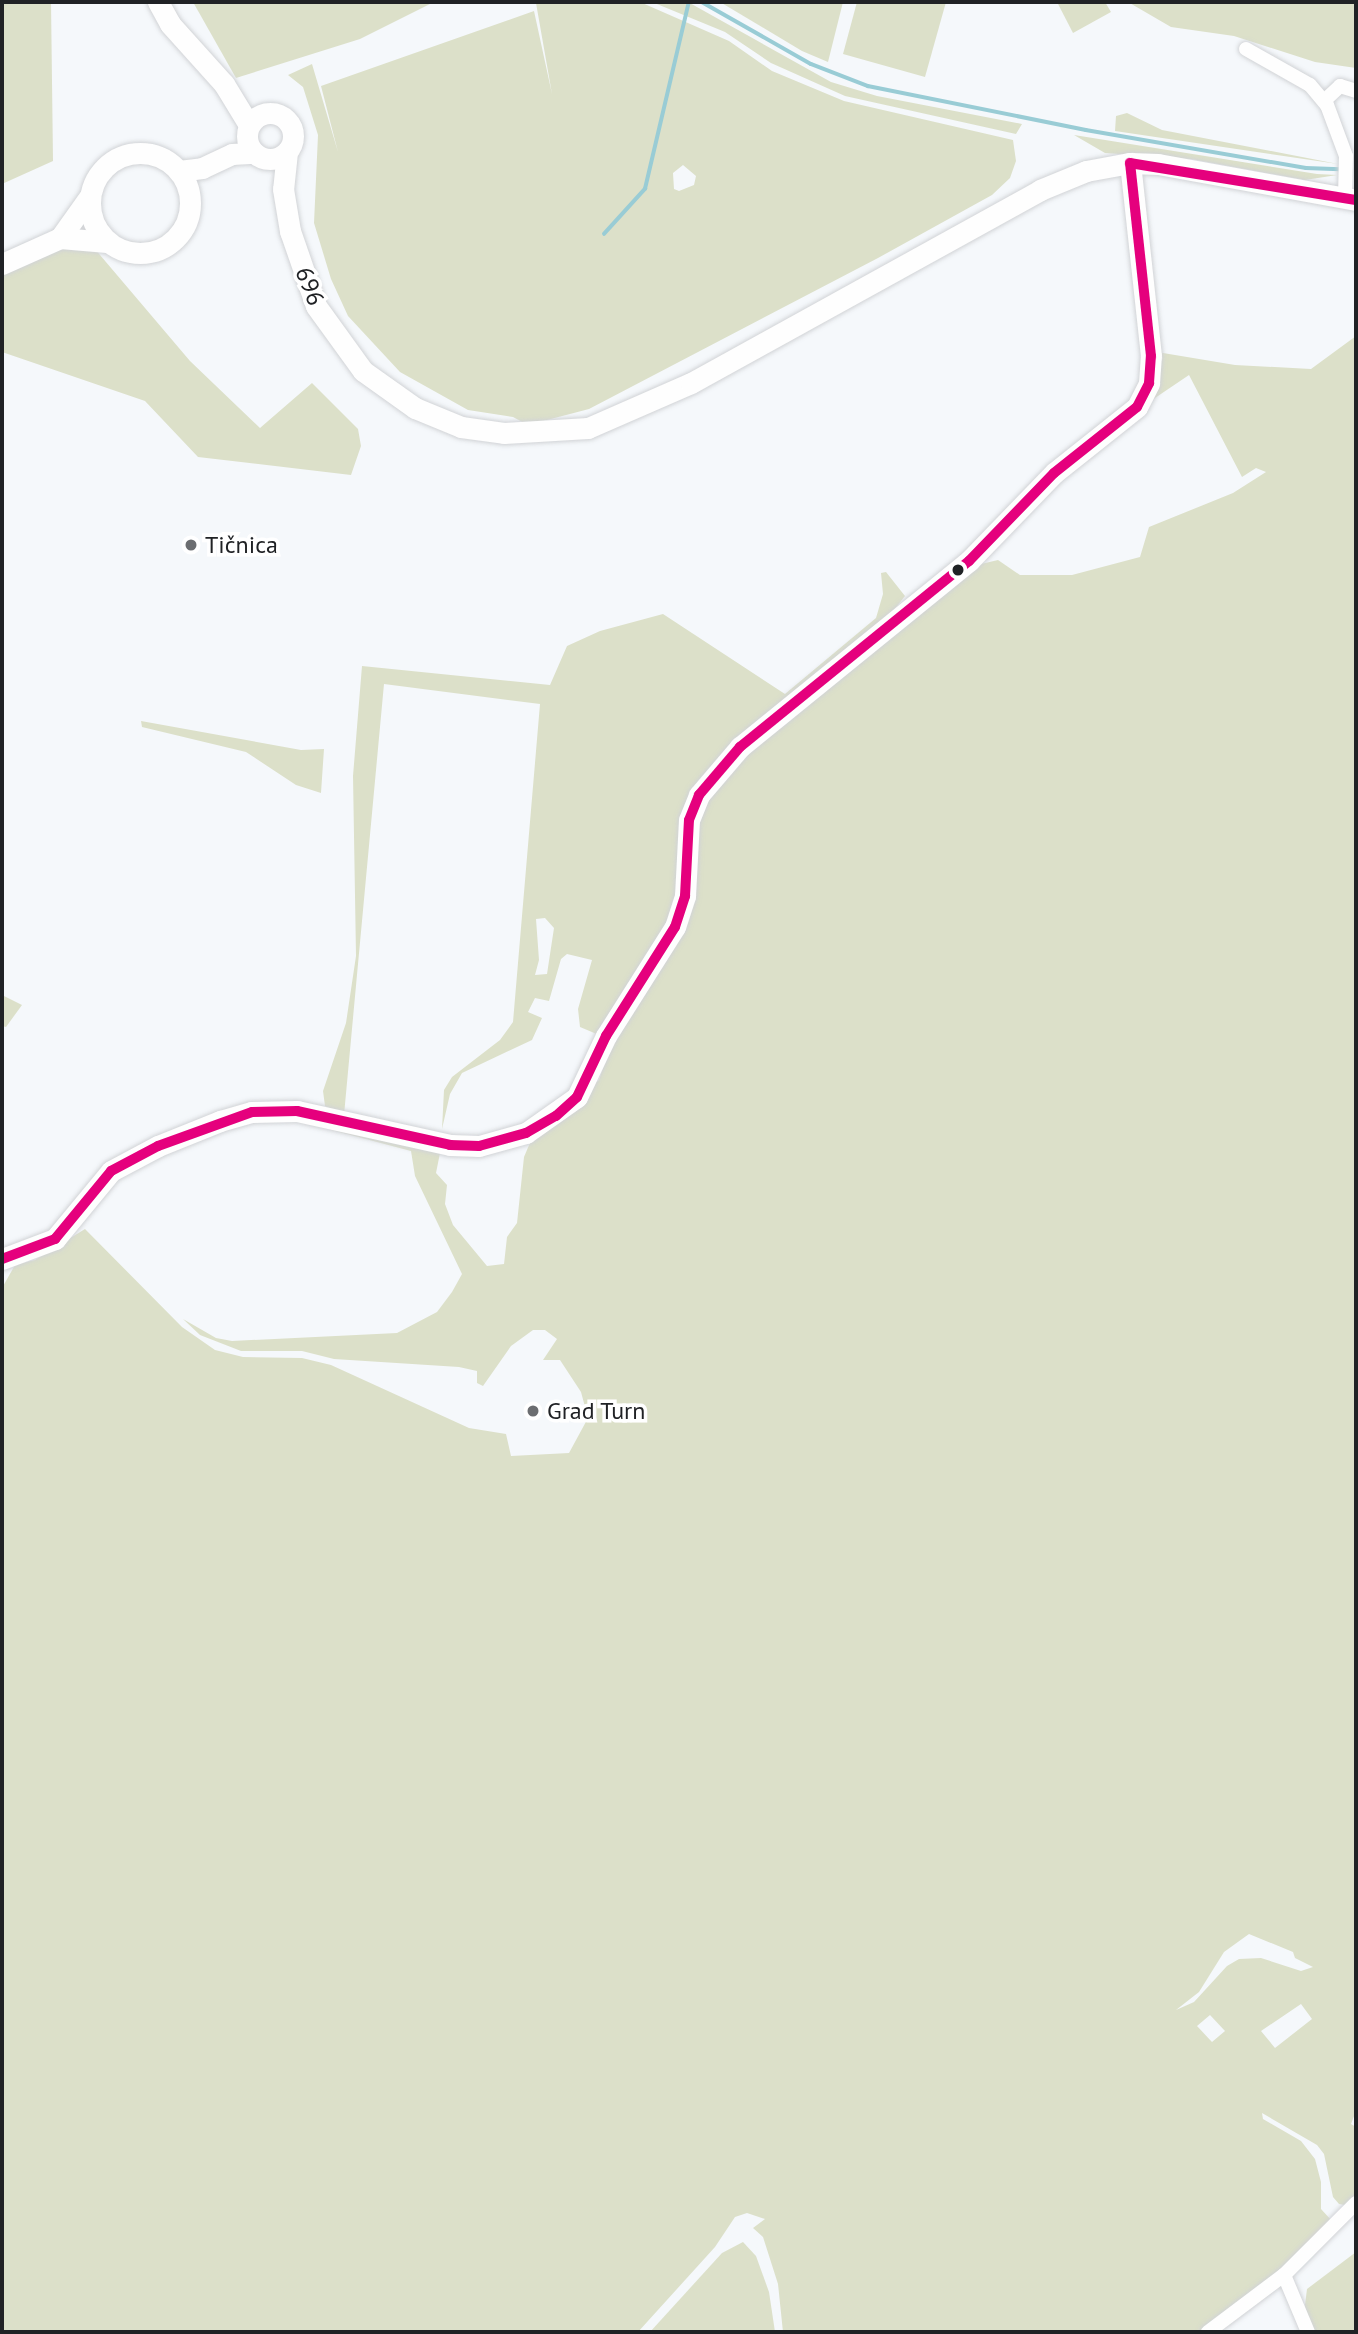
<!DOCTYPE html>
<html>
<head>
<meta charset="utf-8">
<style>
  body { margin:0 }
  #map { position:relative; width:1358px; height:2334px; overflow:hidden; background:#f5f8fb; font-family:"PT Sans",sans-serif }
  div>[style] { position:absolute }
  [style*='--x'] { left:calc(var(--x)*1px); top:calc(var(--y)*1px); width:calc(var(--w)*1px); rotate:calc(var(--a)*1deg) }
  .green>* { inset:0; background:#dce0c9 }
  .stream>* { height:3.5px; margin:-1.75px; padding:0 1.75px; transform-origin:1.75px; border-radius:1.75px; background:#99ccd5 }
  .roads { filter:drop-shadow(0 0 2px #d1d3d6) drop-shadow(0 0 2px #d1d3d6) }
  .street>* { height:14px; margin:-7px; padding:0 7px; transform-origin:7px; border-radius:7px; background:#fefefe }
  .secondary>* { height:21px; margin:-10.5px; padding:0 10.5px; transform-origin:10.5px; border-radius:10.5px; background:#fefefe }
  .secondary>.ring { margin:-10.5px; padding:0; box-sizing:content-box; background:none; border:21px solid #fefefe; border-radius:50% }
  .bus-1>* { height:10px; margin:-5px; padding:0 5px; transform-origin:5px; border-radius:5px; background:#e5007d }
  .dots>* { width:19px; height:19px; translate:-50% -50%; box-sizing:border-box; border:4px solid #fff; border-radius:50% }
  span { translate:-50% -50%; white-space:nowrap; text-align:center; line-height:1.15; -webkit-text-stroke:7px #fff; paint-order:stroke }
  .street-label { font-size:24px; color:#202225 }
  .poi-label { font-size:24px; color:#202225 }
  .left { translate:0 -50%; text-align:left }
  .frame { position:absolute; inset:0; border:4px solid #202225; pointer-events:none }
</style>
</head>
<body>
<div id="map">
  <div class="green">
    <i style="clip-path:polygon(2px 2px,51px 2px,53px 161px,2px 184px)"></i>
    <i style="clip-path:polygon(193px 2px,434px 2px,360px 39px,236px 78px)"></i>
    <i style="clip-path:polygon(evenodd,640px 2px,729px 41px,772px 71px,844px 101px,1013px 140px,1016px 161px,1010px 178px,992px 195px,878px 258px,589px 409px,528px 425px,513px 417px,468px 410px,400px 372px,348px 316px,331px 279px,314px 223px,318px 135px,303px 87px,288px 75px,312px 64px,338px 152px,321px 86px,534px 11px,552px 94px,536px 3px,640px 2px,683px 165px,696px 176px,694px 185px,679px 191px,674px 189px,673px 173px,683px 165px)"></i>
    <i style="clip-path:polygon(652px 2px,688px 2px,831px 82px,877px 96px,1022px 124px,1016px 134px,845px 96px,771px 63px,725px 32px)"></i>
    <i style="clip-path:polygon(720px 2px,843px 2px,828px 62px,802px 51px)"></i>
    <i style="clip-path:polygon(857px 2px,946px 2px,925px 77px,843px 54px)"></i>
    <i style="clip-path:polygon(1057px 2px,1105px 2px,1111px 12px,1073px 33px)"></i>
    <i style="clip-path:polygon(1128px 2px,1356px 2px,1356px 68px,1315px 62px,1234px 36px,1171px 27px)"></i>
    <i style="clip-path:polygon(1127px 113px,1162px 130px,1338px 164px,1115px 131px,1116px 116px)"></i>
    <i style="clip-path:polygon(1074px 135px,1317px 174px,1337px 175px,1305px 180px,1191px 159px,1105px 153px)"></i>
    <i style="clip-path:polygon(72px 222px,190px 361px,260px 428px,312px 383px,358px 429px,361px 446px,351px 475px,198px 457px,145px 401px,2px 352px,2px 260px)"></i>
    <i style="clip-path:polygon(evenodd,1356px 336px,1356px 2111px,1351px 2124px,1356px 2127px,1356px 2198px,1345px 2205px,1339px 2204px,1333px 2197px,1324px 2154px,1317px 2145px,1262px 2113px,1263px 2119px,1301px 2141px,1315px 2159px,1321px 2182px,1321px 2209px,1332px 2221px,1279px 2272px,1200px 2332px,783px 2332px,778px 2284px,763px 2237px,753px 2228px,765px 2219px,747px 2213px,735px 2217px,715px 2247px,638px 2332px,2px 2332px,2px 1288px,15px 1265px,35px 1260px,85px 1229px,182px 1327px,215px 1350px,243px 1357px,302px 1358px,331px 1365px,469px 1428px,506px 1434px,511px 1456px,569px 1453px,588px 1418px,581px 1392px,560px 1360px,543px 1360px,557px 1339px,545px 1330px,533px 1330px,511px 1346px,483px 1386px,477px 1383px,477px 1371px,459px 1367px,334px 1359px,302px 1351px,241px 1351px,200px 1335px,183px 1319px,216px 1338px,232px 1341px,397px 1333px,437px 1312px,452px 1292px,462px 1274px,415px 1176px,411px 1151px,313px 1125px,440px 1153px,436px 1173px,447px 1185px,445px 1204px,453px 1225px,487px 1266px,504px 1264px,507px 1237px,517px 1223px,524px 1157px,532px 1138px,599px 1080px,617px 1026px,665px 960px,695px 820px,731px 763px,977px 565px,998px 560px,1020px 575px,1072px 575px,1140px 557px,1149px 527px,1233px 493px,1266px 472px,1256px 468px,1242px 477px,1189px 375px,1152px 400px,1149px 396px,1157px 352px,1235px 365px,1311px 369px,1356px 336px,1249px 1934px,1293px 1952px,1295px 1958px,1313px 1967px,1301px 1971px,1261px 1958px,1239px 1959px,1227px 1966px,1194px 2002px,1176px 2010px,1199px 1992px,1224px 1952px,1249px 1934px,1356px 336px,1301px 2004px,1312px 2019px,1275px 2048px,1261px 2031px,1301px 2004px,1356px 336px,1210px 2015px,1225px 2031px,1212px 2042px,1197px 2026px,1210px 2015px)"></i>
    <i style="clip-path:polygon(evenodd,886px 572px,905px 596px,886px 620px,713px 764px,675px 915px,599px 1035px,580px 1027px,578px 1009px,592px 960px,567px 954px,561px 959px,549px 1001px,535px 998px,528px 1012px,542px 1018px,532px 1040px,462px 1073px,450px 1094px,442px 1129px,444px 1090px,452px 1077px,500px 1040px,513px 1022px,540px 704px,384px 684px,344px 1115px,325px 1106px,323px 1091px,346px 1023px,356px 956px,353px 776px,362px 666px,550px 685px,567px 646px,600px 631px,663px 614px,785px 694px,876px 618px,883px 594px,881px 573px,886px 572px,545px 918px,554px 928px,547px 974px,535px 975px,539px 960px,536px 919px,545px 918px)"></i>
    <i style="clip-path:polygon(141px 721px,301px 750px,324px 749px,321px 793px,296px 785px,246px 752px,142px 727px)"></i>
    <i style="clip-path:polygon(2px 995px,22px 1005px,6px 1027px,2px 1026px)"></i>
    <i style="clip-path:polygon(743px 2242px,756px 2256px,769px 2292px,775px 2332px,650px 2332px,722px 2253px)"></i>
    <i style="clip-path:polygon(1356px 2252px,1356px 2332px,1313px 2332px,1304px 2313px,1307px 2289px)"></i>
  </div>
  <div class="stream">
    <i style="--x:702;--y:2;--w:125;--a:29.6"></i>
    <i style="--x:811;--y:64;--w:61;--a:21.1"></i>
    <i style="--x:868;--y:86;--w:222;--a:11.4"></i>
    <i style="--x:1086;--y:130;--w:223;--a:9.8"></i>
    <i style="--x:1306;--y:168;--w:34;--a:2"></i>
    <i style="--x:604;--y:234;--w:61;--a:-47.7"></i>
    <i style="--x:645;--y:189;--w:192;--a:-76.8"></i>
  </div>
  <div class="roads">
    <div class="street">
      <i style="--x:1246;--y:49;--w:73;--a:29.4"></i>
      <i style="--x:1310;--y:85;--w:26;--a:50"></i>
      <i style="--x:1327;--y:105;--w:54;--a:69.6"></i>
      <i style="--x:1346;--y:156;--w:41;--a:91.4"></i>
      <i style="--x:1324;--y:101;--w:22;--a:-43"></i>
      <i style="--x:1340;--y:86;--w:17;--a:17"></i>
      <i style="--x:1284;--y:2275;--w:62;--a:67.2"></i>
      <i style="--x:1208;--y:2332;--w:95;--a:-36.9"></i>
      <i style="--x:1284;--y:2275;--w:102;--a:-45"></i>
    </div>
    <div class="secondary">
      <i style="--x:158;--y:2;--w:25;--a:61"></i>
      <i style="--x:170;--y:24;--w:81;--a:48"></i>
      <i style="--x:224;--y:84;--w:48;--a:58.6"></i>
      <i class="ring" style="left:247px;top:113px;width:25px;height:25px"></i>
      <i style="--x:287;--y:152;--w:37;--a:96"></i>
      <i style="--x:283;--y:189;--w:43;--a:80.5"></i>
      <i style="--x:290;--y:231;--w:79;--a:70.9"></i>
      <i style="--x:316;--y:306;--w:80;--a:54.1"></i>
      <i style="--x:363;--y:371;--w:64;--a:35.4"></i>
      <i style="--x:415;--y:408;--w:50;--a:22.4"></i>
      <i style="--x:461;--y:427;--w:43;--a:7.9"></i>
      <i style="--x:504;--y:433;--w:84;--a:-3.4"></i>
      <i style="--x:588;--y:428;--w:112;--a:-23.6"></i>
      <i style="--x:691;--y:383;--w:399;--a:-28.9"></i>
      <i style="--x:1040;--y:190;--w:50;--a:-22.4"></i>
      <i style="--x:1086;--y:171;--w:45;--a:-10.3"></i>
      <i style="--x:1130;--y:163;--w:28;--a:2"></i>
      <i style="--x:1158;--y:164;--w:201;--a:10.3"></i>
      <i class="ring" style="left:90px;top:153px;width:79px;height:79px"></i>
      <i style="--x:179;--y:171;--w:23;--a:-7"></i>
      <i style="--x:202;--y:168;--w:33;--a:-25"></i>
      <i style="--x:232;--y:154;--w:22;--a:-3"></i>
      <i style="--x:60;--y:238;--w:47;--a:4.9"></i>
      <i style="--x:2;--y:264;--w:64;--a:-24.1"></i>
      <i style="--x:60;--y:238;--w:52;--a:-54.5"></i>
      <i style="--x:2;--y:1259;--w:57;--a:-20.7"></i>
      <i style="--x:55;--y:1239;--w:88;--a:-50.5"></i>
      <i style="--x:111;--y:1171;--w:53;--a:-28"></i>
      <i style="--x:158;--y:1146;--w:67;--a:-22"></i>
      <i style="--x:220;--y:1121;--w:33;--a:-16"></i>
      <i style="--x:252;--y:1112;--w:45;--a:-1.3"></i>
      <i style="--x:297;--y:1111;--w:157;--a:12.5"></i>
      <i style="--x:450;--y:1145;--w:29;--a:2"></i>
      <i style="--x:479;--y:1146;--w:49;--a:-15.5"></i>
      <i style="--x:526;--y:1133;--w:62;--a:-35.2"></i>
      <i style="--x:577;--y:1097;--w:68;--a:-64.6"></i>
      <i style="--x:606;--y:1036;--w:129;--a:-57.7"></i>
      <i style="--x:675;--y:927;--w:33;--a:-72"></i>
      <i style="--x:685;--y:896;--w:76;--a:-87"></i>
      <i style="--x:689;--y:820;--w:27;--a:-68"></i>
      <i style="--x:699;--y:795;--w:63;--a:-49.5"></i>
      <i style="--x:740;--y:747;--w:295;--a:-39.1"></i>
      <i style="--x:969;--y:561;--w:122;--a:-46"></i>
      <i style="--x:1054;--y:473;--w:106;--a:-38.5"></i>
      <i style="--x:1137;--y:407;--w:27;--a:-63"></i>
      <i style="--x:1149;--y:383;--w:27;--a:-86"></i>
      <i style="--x:1151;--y:356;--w:194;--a:-96.2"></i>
    </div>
  </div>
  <div class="bus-1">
    <i style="--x:2;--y:1259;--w:57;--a:-20.7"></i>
    <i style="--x:55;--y:1239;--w:88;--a:-50.5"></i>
    <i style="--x:111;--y:1171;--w:53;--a:-28"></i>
    <i style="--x:158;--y:1146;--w:100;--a:-19.9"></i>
    <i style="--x:252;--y:1112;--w:45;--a:-1.3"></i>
    <i style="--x:297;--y:1111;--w:157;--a:12.5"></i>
    <i style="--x:450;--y:1145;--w:29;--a:2"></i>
    <i style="--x:479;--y:1146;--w:49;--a:-15.5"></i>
    <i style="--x:526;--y:1133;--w:34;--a:-30"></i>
    <i style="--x:556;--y:1116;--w:28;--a:-42"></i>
    <i style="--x:577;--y:1097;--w:68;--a:-64.6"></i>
    <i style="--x:606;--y:1036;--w:129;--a:-57.7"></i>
    <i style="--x:675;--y:927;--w:33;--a:-72"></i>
    <i style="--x:685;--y:896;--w:76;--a:-87"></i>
    <i style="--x:689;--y:820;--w:27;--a:-68"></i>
    <i style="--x:699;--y:795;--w:63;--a:-49.5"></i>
    <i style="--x:740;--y:747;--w:295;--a:-39.1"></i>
    <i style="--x:969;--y:561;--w:122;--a:-46"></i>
    <i style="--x:1054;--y:473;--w:106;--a:-38.5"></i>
    <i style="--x:1137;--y:407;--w:27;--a:-63"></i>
    <i style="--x:1149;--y:383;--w:27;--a:-86"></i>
    <i style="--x:1151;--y:356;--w:194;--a:-96.2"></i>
    <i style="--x:1130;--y:163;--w:229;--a:9.3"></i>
  </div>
  <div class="dots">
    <i style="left:191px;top:545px;background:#6b6d70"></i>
    <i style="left:958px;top:570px;background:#202225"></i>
    <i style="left:533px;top:1411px;background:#6b6d70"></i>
  </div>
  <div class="street-label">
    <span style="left:310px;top:286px;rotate:68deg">696</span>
  </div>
  <div class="poi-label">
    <span class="left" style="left:205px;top:545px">Tičnica</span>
    <span class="left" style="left:547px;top:1411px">Grad Turn</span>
  </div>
  <div class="frame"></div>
</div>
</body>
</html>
